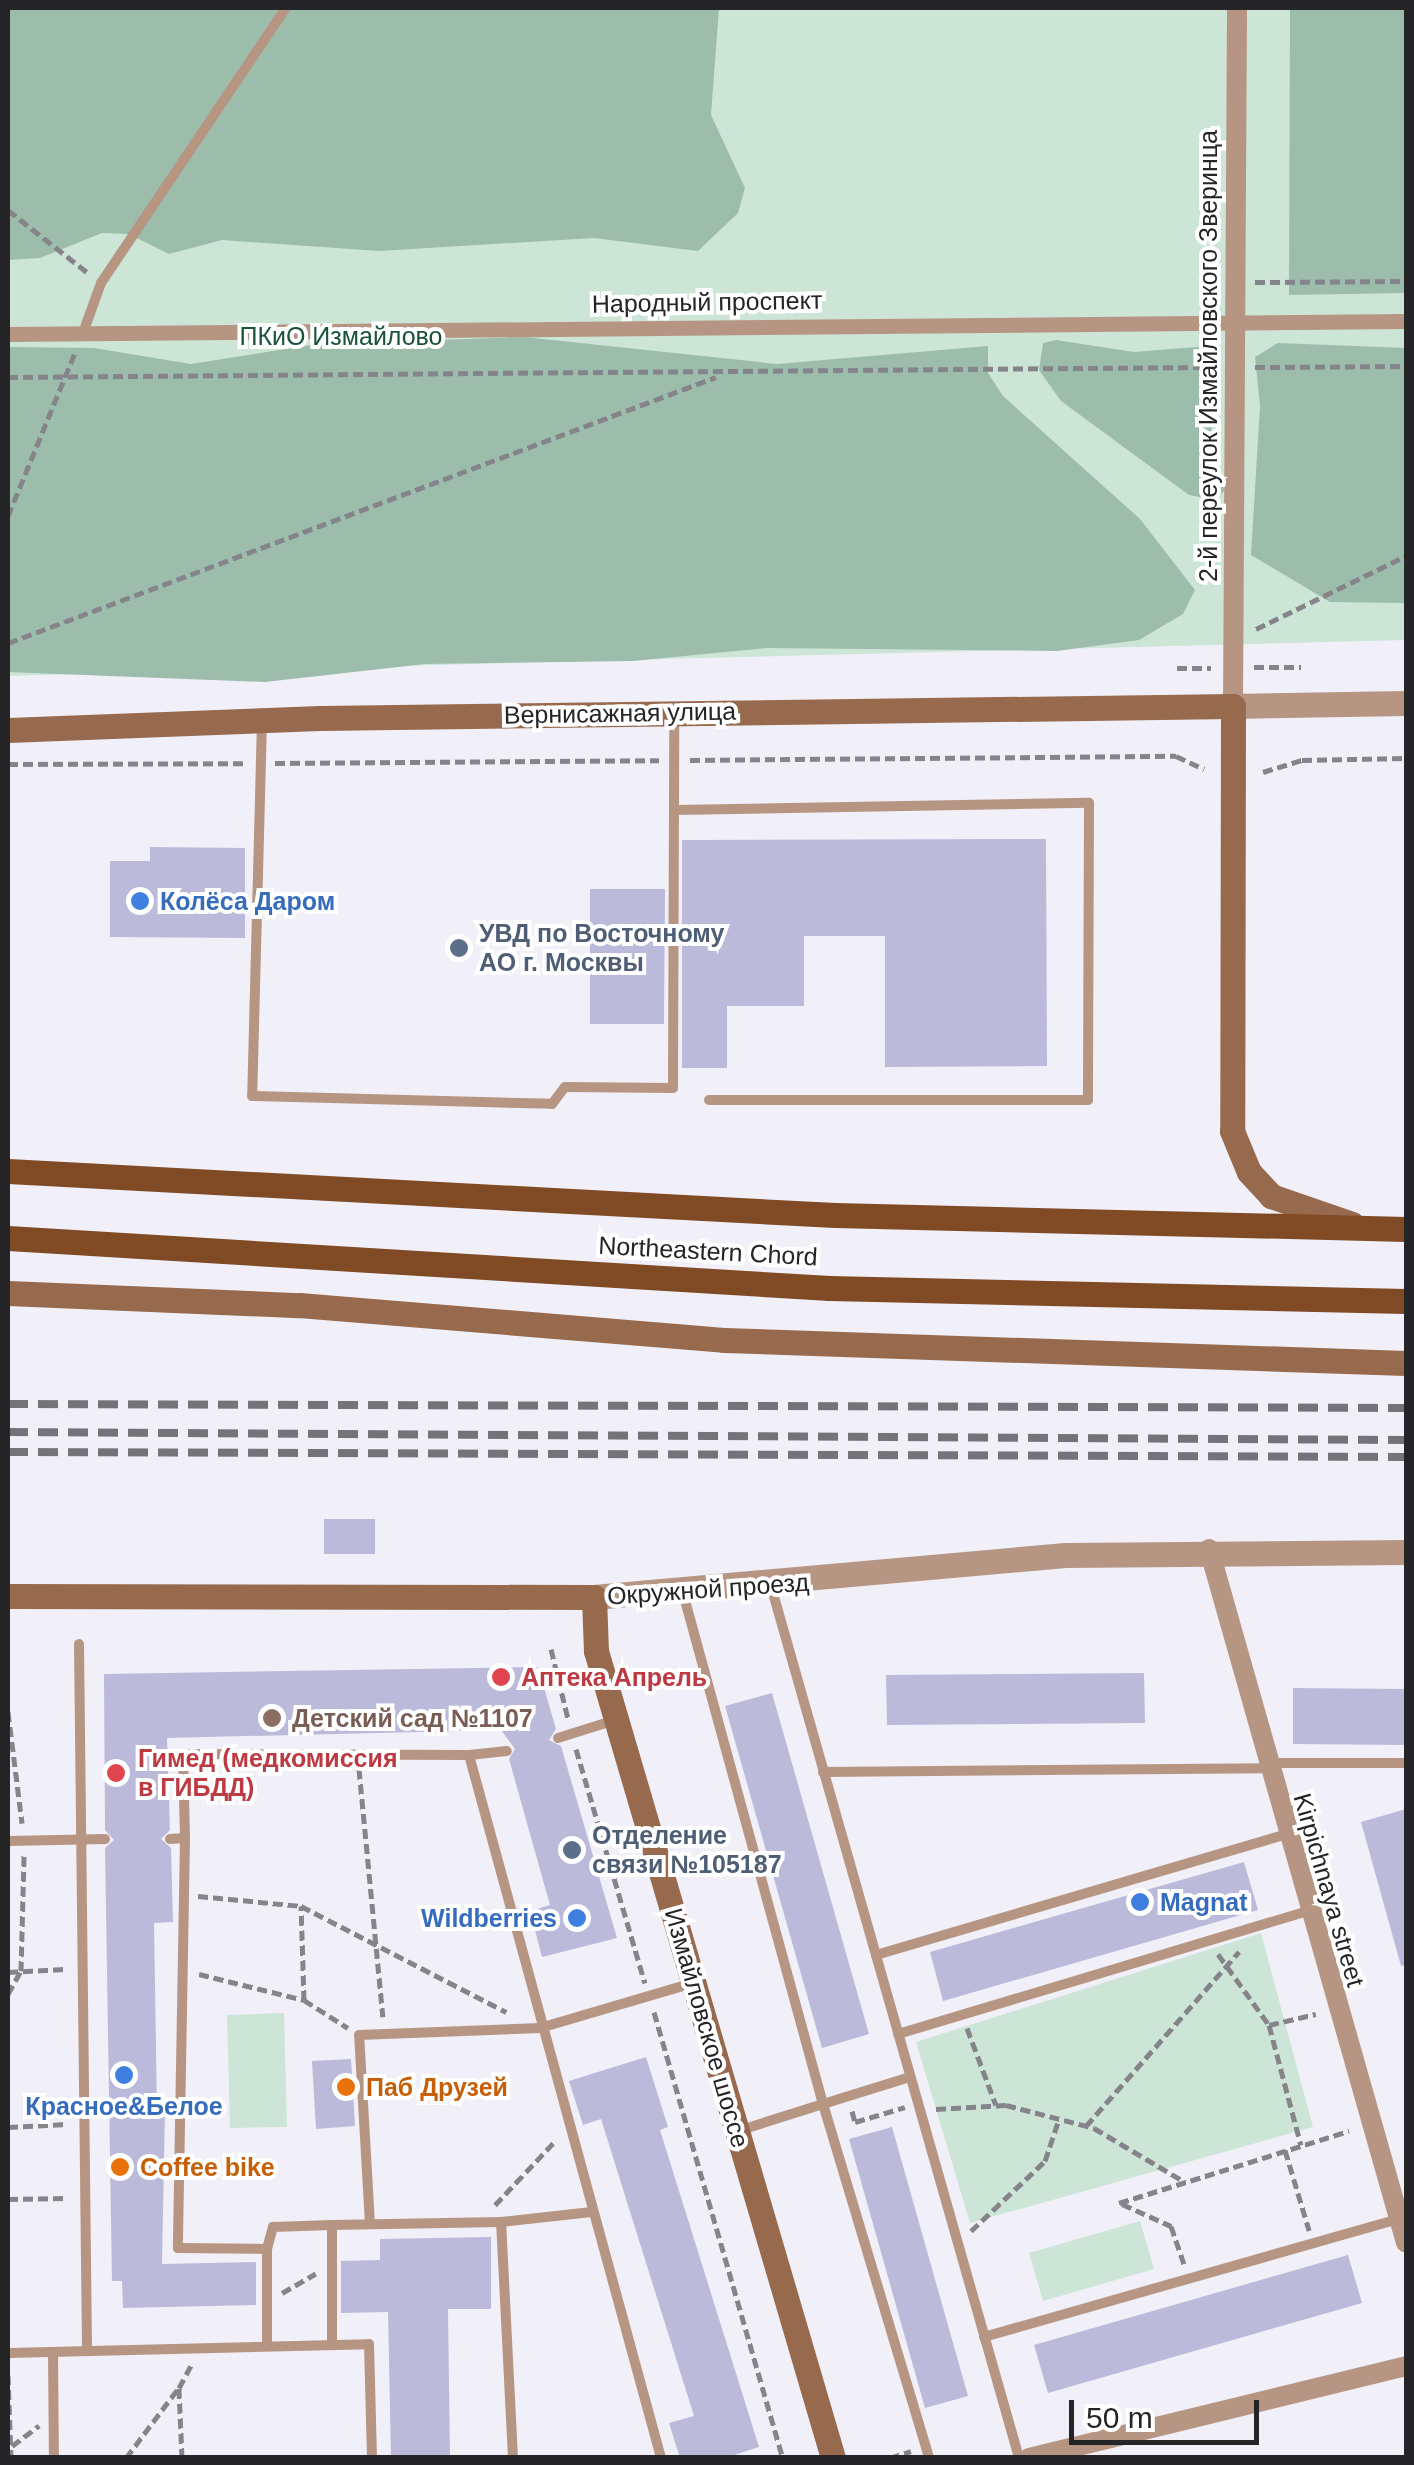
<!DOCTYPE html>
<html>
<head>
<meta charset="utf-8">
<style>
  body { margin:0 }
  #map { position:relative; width:1414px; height:2465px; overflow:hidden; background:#f1f0f9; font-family:Arial,sans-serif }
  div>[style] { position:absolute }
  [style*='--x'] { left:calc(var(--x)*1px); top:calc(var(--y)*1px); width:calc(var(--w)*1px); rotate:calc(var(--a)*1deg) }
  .green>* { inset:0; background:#cde5d7 }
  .forest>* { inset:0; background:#9cbdab }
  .building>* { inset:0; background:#bbbada }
  .path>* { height:5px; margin-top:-2.5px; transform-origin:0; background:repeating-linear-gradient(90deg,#85848a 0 10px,transparent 0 15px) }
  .service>* { height:10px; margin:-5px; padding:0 5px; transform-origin:5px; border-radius:5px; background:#b69683 }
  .pedestrian>* { height:15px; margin:-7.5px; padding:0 7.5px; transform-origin:7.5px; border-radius:7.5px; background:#b69683 }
  .minor>* { height:20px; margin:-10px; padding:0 10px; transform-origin:10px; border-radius:10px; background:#b69683 }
  .tertiary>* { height:25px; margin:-12.5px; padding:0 12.5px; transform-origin:12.5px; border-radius:12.5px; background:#b69683 }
  .secondary>* { height:25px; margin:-12.5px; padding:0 12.5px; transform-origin:12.5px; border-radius:12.5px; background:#976a4d }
  .primary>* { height:25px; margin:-12.5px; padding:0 12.5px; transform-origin:12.5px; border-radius:12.5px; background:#804a25 }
  .rail>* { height:8px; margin-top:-4px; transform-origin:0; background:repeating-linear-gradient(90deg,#737378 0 20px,transparent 0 30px) }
  .dots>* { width:28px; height:28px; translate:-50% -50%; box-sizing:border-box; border:5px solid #fff; border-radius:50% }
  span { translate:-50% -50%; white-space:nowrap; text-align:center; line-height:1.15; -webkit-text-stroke:8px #fff; paint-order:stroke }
  .street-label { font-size:25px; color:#252528 }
  .park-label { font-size:25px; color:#195339 }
  .shop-label { font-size:25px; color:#366cbe; font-weight:700 }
  .left { translate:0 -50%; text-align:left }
  .right { translate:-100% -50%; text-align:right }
  .service-label { font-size:25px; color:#4e5e75; font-weight:700 }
  .health-label { font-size:25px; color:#be3a42; font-weight:700 }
  .education-label { font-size:25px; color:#785e54; font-weight:700 }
  .food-label { font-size:25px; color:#c56008; font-weight:700 }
  .frame { position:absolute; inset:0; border:10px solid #252528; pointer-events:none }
  .scale { position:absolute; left:1069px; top:2400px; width:190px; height:45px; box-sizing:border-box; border:5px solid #252528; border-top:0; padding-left:12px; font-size:30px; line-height:35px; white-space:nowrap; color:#252528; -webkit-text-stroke:8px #fff; paint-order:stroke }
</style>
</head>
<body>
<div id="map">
  <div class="green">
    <i style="clip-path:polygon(8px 8px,1406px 8px,1406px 640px,8px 676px)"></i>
    <i style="clip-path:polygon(1261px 1933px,1313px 2127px,970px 2223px,916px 2042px)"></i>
    <i style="clip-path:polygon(284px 2013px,287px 2127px,230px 2128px,227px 2015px)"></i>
    <i style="clip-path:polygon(1140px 2221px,1154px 2269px,1043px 2301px,1029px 2253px)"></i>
  </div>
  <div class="forest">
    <i style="clip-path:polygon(8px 8px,719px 8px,711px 115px,745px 188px,738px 213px,698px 251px,594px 238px,379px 251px,222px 240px,169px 254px,129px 234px,102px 233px,40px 258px,8px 260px)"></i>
    <i style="clip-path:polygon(1290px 8px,1406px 8px,1406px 293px,1289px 295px)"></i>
    <i style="clip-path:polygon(524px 337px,777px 364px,988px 346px,988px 373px,1003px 396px,1140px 519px,1195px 590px,1183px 614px,1139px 640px,1057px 651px,766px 648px,633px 661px,425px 664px,265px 682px,8px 672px,8px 347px,94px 348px,191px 364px,318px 344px)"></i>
    <i style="clip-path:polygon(1056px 340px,1134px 352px,1209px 346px,1216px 357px,1210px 453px,1225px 490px,1215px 500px,1189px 495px,1061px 401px,1039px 370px,1043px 343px)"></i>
    <i style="clip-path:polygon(1278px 343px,1406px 348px,1406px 603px,1330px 602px,1251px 555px,1260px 406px,1255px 357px)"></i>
  </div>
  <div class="building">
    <i style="clip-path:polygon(1046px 839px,1047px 1066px,885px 1067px,885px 936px,804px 936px,804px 1006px,727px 1006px,727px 1068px,682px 1068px,682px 840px)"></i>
    <i style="clip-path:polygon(150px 847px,245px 848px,245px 938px,110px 937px,110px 861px,150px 861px)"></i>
    <i style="clip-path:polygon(590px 889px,665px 889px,664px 1024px,590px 1024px)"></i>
    <i style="clip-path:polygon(324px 1519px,375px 1519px,375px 1554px,324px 1554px)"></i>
    <i style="clip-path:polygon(538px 1667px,556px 1729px,549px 1740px,561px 1746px,617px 1938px,542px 1957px,530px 1911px,550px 1905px,509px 1759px,515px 1749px,501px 1730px,167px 1738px,170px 1830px,161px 1839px,171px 1848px,173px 1922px,154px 1923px,157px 2110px,165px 2110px,162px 2264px,256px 2262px,256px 2305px,123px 2308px,122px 2281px,112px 2281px,105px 1848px,114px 1840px,105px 1830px,104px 1674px)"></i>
    <i style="clip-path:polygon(1144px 1673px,1145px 1723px,887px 1725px,886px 1675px)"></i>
    <i style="clip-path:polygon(1293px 1688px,1406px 1689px,1406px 1745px,1293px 1744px)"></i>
    <i style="clip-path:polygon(772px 1693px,869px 2034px,822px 2048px,725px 1706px)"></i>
    <i style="clip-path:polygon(1406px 1809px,1406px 1965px,1401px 1966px,1361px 1822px)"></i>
    <i style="clip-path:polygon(1244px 1862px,1258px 1910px,943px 2001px,930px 1952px)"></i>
    <i style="clip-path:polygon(646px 2057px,668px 2127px,660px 2130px,759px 2447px,725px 2458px,680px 2458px,669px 2423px,694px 2416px,601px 2119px,583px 2125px,569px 2081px)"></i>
    <i style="clip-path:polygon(351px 2059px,355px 2126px,316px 2129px,312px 2061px)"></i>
    <i style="clip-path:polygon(892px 2127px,968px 2396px,925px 2408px,849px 2139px)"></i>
    <i style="clip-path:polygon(491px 2237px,491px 2309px,448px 2309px,450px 2458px,391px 2458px,388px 2312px,341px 2313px,341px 2261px,380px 2260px,380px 2239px)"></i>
    <i style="clip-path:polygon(1348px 2255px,1362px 2303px,1048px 2393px,1034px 2345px)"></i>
  </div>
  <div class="path">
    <i style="--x:8;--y:210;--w:102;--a:38.2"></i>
    <i style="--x:1255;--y:282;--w:151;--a:-0.4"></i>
    <i style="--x:1255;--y:367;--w:151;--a:-0.4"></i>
    <i style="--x:8;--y:377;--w:1206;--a:-0.48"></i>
    <i style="--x:8;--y:516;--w:176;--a:-67.7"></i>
    <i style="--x:1256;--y:629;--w:167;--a:-26"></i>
    <i style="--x:8;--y:643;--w:756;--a:-20.59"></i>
    <i style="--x:1254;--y:667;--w:47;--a:0"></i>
    <i style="--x:1177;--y:668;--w:34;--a:0"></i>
    <i style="--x:690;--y:760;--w:486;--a:-0.5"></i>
    <i style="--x:1176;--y:756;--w:31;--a:25"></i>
    <i style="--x:275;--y:763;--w:384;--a:-0.4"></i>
    <i style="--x:8;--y:764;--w:236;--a:-0.2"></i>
    <i style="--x:1263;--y:772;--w:41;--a:-17.1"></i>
    <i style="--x:1302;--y:760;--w:104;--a:-1.1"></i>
    <i style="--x:551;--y:1649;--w:72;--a:76.3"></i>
    <i style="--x:8;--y:1712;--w:112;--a:82.8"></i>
    <i style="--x:576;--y:1749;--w:244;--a:73.6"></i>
    <i style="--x:359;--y:1769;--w:249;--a:84.5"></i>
    <i style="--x:198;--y:1896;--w:103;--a:5.5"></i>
    <i style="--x:301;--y:1906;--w:231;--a:27.3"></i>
    <i style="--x:1218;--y:1954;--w:87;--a:54.3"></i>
    <i style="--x:1269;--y:2025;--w:124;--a:75.1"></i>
    <i style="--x:8;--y:1972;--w:57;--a:-3"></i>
    <i style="--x:199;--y:1974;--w:108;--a:13.9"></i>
    <i style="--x:304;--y:2000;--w:94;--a:-91.8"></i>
    <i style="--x:8;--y:1994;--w:26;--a:-61"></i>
    <i style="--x:21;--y:1971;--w:117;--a:-88.5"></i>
    <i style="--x:304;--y:2000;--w:52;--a:32.5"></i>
    <i style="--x:654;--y:2012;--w:464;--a:73.9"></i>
    <i style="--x:1269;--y:2025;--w:48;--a:-13.2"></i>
    <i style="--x:967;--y:2028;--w:82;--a:69.4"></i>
    <i style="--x:936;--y:2109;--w:70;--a:-3.3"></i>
    <i style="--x:1006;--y:2105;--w:91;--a:14.6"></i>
    <i style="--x:1094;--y:2128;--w:106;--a:30.7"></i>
    <i style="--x:852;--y:2111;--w:11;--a:75"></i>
    <i style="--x:855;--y:2122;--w:52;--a:-16.7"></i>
    <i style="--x:1086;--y:2126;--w:232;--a:-48.7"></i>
    <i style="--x:8;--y:2127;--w:59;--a:-2.9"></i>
    <i style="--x:1285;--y:2150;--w:84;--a:73.3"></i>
    <i style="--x:8;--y:2199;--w:59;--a:-1"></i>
    <i style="--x:1119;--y:2203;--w:241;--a:-17.4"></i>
    <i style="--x:1122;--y:2204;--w:54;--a:24.2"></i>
    <i style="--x:1171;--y:2226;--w:40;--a:71.1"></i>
    <i style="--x:495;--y:2205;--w:89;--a:-46.8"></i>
    <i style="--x:971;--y:2231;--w:102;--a:-43.4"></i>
    <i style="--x:1045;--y:2161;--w:44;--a:-71.6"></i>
    <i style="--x:282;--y:2293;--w:39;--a:-30"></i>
    <i style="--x:8;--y:2375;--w:83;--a:87.9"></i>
    <i style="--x:12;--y:2446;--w:34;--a:-37"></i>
    <i style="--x:126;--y:2458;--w:85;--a:-53.1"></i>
    <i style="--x:182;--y:2458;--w:70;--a:-92.5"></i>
    <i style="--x:179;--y:2388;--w:27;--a:-62"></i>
    <i style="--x:890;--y:2458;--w:22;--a:-18"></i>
  </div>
  <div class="service">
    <i style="--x:83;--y:333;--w:53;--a:-70.2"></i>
    <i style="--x:101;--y:283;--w:331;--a:-56.1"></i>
    <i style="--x:262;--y:721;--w:375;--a:91.5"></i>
    <i style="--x:252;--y:1096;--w:300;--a:1.5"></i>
    <i style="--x:552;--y:1104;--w:21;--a:-53"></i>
    <i style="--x:565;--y:1087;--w:108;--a:0.5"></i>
    <i style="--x:673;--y:1088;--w:373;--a:-89.8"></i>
    <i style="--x:674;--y:810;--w:415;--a:-1"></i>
    <i style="--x:1089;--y:803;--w:297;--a:90.2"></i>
    <i style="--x:1088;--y:1100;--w:379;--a:180"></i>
    <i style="--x:771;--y:1586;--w:907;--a:74.12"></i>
    <i style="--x:683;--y:1593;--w:530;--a:74.68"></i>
    <i style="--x:823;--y:2104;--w:89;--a:162.4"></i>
    <i style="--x:79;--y:1644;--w:707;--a:89.35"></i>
    <i style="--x:558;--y:1738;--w:60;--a:-17.5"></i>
    <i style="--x:469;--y:1755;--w:38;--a:-6"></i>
    <i style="--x:1268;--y:1763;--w:138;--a:0"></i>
    <i style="--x:823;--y:1772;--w:444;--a:-0.5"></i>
    <i style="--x:185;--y:1838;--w:410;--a:91"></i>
    <i style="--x:178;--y:2248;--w:89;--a:0.6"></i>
    <i style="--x:267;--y:2249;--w:97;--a:90"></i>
    <i style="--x:170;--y:1839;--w:15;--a:-4"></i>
    <i style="--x:185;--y:1838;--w:84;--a:-91.4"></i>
    <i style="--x:183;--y:1754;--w:286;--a:0.2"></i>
    <i style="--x:469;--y:1755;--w:729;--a:74.72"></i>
    <i style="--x:8;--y:1841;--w:97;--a:-1.2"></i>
    <i style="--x:876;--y:1955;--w:427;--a:-16.4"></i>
    <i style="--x:898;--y:2034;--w:429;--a:-16.7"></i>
    <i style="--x:910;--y:2077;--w:91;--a:162.8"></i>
    <i style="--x:823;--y:2104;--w:370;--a:73.3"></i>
    <i style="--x:370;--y:2224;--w:189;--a:-93.3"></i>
    <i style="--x:359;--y:2035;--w:181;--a:-2.2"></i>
    <i style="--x:540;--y:2028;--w:159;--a:-16.4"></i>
    <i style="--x:267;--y:2249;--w:23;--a:-75"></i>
    <i style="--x:273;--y:2227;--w:59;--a:-1.9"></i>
    <i style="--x:984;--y:2337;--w:430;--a:-15.9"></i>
    <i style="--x:332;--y:2345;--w:120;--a:-90"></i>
    <i style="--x:332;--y:2225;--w:169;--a:-1"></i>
    <i style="--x:53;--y:2352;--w:106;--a:89.5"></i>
    <i style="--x:8;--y:2353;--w:361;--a:-1.4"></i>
    <i style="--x:369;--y:2344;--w:114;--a:88.5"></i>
    <i style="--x:513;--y:2458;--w:236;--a:-92.9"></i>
    <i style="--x:501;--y:2222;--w:91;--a:-6.3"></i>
  </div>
  <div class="pedestrian">
    <i style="--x:8;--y:334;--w:1398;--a:-0.53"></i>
  </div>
  <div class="minor">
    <i style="--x:1233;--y:706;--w:698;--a:-89.67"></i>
    <i style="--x:1209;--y:1549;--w:721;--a:74.15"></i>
    <i style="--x:1029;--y:2458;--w:388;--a:-13.7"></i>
  </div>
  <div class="tertiary">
    <i style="--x:1233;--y:706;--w:173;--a:-1"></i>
    <i style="--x:594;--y:1597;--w:473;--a:-5.1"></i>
    <i style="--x:1065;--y:1555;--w:341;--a:-0.5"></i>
  </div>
  <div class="secondary">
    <i style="--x:8;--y:730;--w:312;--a:-2.2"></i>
    <i style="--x:320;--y:718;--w:913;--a:-0.75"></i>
    <i style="--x:1233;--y:706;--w:425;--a:90.1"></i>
    <i style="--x:1232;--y:1131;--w:44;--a:67.5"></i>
    <i style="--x:1249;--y:1172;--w:33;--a:47"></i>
    <i style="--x:1271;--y:1196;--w:86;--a:19.1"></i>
    <i style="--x:8;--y:1293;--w:291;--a:2.4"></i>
    <i style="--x:299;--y:1305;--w:426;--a:4.7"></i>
    <i style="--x:724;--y:1340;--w:682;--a:1.93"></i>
    <i style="--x:8;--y:1596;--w:586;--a:0.1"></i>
    <i style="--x:594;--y:1597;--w:54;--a:87.9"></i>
    <i style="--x:596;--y:1651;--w:841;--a:73.63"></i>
  </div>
  <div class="primary">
    <i style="--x:8;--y:1171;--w:828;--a:3.05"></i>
    <i style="--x:835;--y:1215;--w:571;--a:1.4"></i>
    <i style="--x:8;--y:1238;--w:823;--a:3.49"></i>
    <i style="--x:829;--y:1288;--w:577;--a:1.29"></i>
  </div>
  <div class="rail">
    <i style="--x:8;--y:1404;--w:1398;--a:0.16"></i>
    <i style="--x:8;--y:1432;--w:1398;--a:0.33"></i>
    <i style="--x:8;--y:1452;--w:1398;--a:0.2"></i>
  </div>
  <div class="dots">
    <i style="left:140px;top:901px;background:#3f7fe0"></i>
    <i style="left:459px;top:948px;background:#5c6f8a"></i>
    <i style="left:501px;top:1677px;background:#e0444e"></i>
    <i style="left:272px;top:1718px;background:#8d6e63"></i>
    <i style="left:116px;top:1773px;background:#e0444e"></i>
    <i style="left:572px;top:1850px;background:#5c6f8a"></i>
    <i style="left:1140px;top:1902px;background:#3f7fe0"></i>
    <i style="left:577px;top:1918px;background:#3f7fe0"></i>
    <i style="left:124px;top:2075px;background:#3f7fe0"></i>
    <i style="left:346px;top:2087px;background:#e8710a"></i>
    <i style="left:120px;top:2167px;background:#e8710a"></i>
  </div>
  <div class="street-label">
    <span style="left:707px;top:302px;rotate:-1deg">Народный проспект</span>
    <span style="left:1208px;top:356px;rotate:-90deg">2-й переулок Измайловского Зверинца</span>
    <span style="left:620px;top:713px;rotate:-1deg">Вернисажная улица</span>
    <span style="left:708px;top:1251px;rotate:3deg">Northeastern Chord</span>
    <span style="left:708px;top:1589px;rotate:-4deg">Окружной проезд</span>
    <span style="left:1329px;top:1890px;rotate:74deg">Kirpichnaya street</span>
    <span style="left:707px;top:2028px;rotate:74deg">Измайловское шоссе</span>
  </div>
  <div class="park-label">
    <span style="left:341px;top:336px">ПКиО Измайлово</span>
  </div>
  <div class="shop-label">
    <span class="left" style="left:160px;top:901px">Колёса Даром</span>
    <span class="left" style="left:1160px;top:1902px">Magnat</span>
    <span class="right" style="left:557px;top:1918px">Wildberries</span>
    <span style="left:124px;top:2106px">Красное&amp;Белое</span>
  </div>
  <div class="service-label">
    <span class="left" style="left:479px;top:948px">УВД по Восточному<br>АО г. Москвы</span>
    <span class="left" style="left:592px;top:1850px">Отделение<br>связи №105187</span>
  </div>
  <div class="health-label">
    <span class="left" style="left:521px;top:1677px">Аптека Апрель</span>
    <span class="left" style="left:138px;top:1773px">Гимед (медкомиссия<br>в ГИБДД)</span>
  </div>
  <div class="education-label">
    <span class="left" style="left:292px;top:1718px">Детский сад №1107</span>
  </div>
  <div class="food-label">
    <span class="left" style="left:366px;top:2087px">Паб Друзей</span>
    <span class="left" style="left:140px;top:2167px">Coffee bike</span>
  </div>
  <div class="frame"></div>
  <div class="scale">50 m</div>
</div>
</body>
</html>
